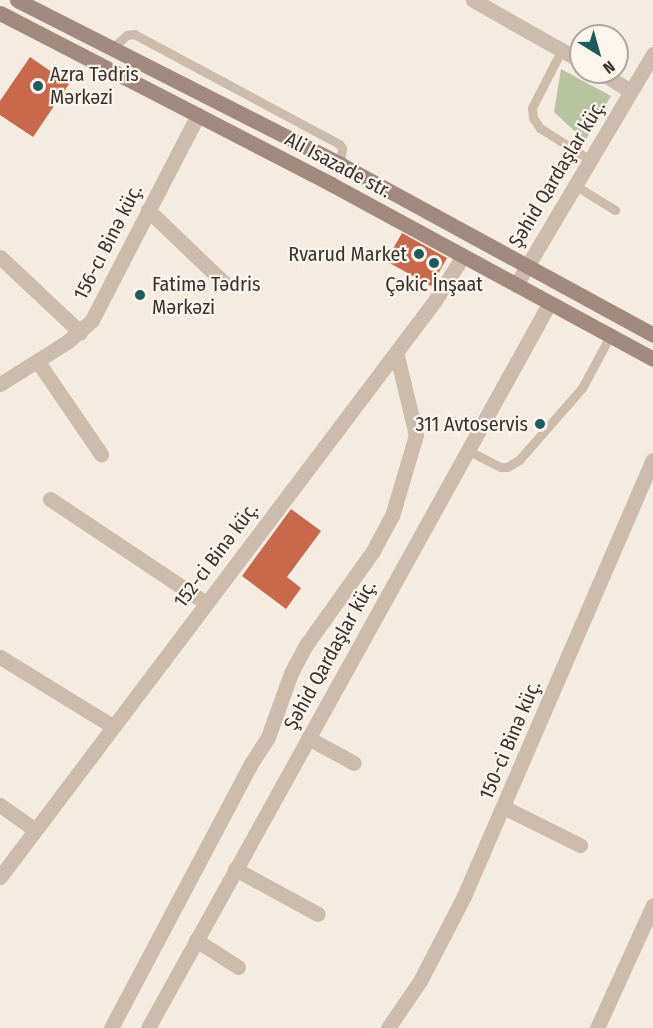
<!DOCTYPE html>
<html>
<head>
<meta charset="utf-8">
<style>
  body { margin:0 }
  #map { position:relative; width:653px; height:1028px; overflow:hidden; background:#f4ebe1; font-family:"Fira Sans Condensed",sans-serif }
  div>[style] { position:absolute }
  [style*='--x'] { left:calc(var(--x)*1px); top:calc(var(--y)*1px); width:calc(var(--w)*1px); rotate:calc(var(--a)*1deg) }
  .green>* { inset:0; background:#b8c4a0 }
  .building>* { inset:0; background:#c8694b }
  .service>* { height:9px; margin:-4.5px; padding:0 4.5px; transform-origin:4.5px; border-radius:4.5px; background:#cdbbac }
  .minor>* { height:15px; margin:-7.5px; padding:0 7.5px; transform-origin:7.5px; border-radius:7.5px; background:#cdbbac }
  .secondary>* { height:15px; margin:-7.5px; padding:0 7.5px; transform-origin:7.5px; border-radius:7.5px; background:#a18a7d }
  .dots>* { width:16px; height:16px; translate:-50% -50%; box-sizing:border-box; border:3px solid #fbf5ee; border-radius:50% }
  span { translate:-50% -50%; white-space:nowrap; text-align:center; line-height:1.15; -webkit-text-stroke:4.5px #fbf5ee; paint-order:stroke }
  .poi-label { font-size:20px; color:#3b302b }
  .left { translate:0 -50%; text-align:left }
  .right { translate:-100% -50%; text-align:right }
  .street-label { font-size:20px; color:#3b302b }
  .north { position:absolute; left:569px; top:24px; width:60px; height:60px; box-sizing:border-box; background:#fbf5ee; border:2px solid #aea6a0; border-radius:50%; rotate:143deg; font-size:16px; font-weight:700; line-height:24px; text-align:center; color:#3b302b }
  .north::after { content:''; display:block; margin:auto; width:21px; height:27px; background:#1f5a5e; clip-path:polygon(50% 0,100% 100%,50% 72%,0 100%) }
</style>
</head>
<body>
<div id="map">
  <div class="green">
    <i style="clip-path:polygon(561px 69px,611px 96px,585px 141px,554px 112px)"></i>
  </div>
  <div class="building">
    <i style="clip-path:polygon(30px 57px,69px 84px,33px 137px,0 115px,0 101px)"></i>
    <i style="clip-path:polygon(402px 233px,447px 258px,431px 286px,386px 261px)"></i>
    <i style="clip-path:polygon(291px 509px,321px 531px,287px 577px,301px 588px,286px 609px,242px 576px)"></i>
  </div>
  <div class="service">
    <i style="--x:112;--y:48;--w:20;--a:-41"></i>
    <i style="--x:127;--y:35;--w:7;--a:-8"></i>
    <i style="--x:134;--y:34;--w:233;--a:28.2"></i>
    <i style="--x:339;--y:144;--w:5;--a:53"></i>
    <i style="--x:342;--y:148;--w:16;--a:97"></i>
    <i style="--x:562;--y:49;--w:66;--a:117"></i>
    <i style="--x:532;--y:108;--w:10;--a:84"></i>
    <i style="--x:533;--y:118;--w:12;--a:55"></i>
    <i style="--x:540;--y:128;--w:59;--a:32.6"></i>
    <i style="--x:576;--y:186;--w:46;--a:31.6"></i>
    <i style="--x:467;--y:450;--w:38;--a:27"></i>
    <i style="--x:501;--y:467;--w:6;--a:0"></i>
    <i style="--x:507;--y:467;--w:14;--a:-30"></i>
    <i style="--x:519;--y:460;--w:96;--a:-48.8"></i>
    <i style="--x:582;--y:388;--w:59;--a:-61.7"></i>
  </div>
  <div class="minor">
    <i style="--x:473;--y:0;--w:124;--a:29.5"></i>
    <i style="--x:600;--y:72;--w:36;--a:32"></i>
    <i style="--x:148;--y:210;--w:105;--a:43.8"></i>
    <i style="--x:0;--y:257;--w:110;--a:43.2"></i>
    <i style="--x:516;--y:285;--w:269;--a:-59.3"></i>
    <i style="--x:38;--y:362;--w:112;--a:55.6"></i>
    <i style="--x:0;--y:384;--w:79;--a:-32.1"></i>
    <i style="--x:67;--y:342;--w:33;--a:-41"></i>
    <i style="--x:92;--y:320;--w:231;--a:-62.7"></i>
    <i style="--x:50;--y:499;--w:187;--a:33.7"></i>
    <i style="--x:0;--y:657;--w:132;--a:31.6"></i>
    <i style="--x:308;--y:738;--w:52;--a:28.5"></i>
    <i style="--x:0;--y:805;--w:43;--a:35.5"></i>
    <i style="--x:503;--y:807;--w:86;--a:26.3"></i>
    <i style="--x:235;--y:869;--w:94;--a:28.5"></i>
    <i style="--x:0;--y:877;--w:720;--a:-52.96"></i>
    <i style="--x:434;--y:302;--w:54;--a:-57.8"></i>
    <i style="--x:196;--y:940;--w:50;--a:32.7"></i>
    <i style="--x:111;--y:1028;--w:297;--a:-62.1"></i>
    <i style="--x:250;--y:765;--w:33;--a:-57"></i>
    <i style="--x:268;--y:737;--w:68;--a:-70.2"></i>
    <i style="--x:291;--y:673;--w:32;--a:-62"></i>
    <i style="--x:306;--y:645;--w:115;--a:-54.5"></i>
    <i style="--x:373;--y:551;--w:40;--a:-62"></i>
    <i style="--x:392;--y:516;--w:84;--a:-73.5"></i>
    <i style="--x:416;--y:435;--w:85;--a:-103.5"></i>
    <i style="--x:148;--y:1028;--w:828;--a:-61.02"></i>
    <i style="--x:388;--y:1028;--w:57;--a:-55.8"></i>
    <i style="--x:420;--y:981;--w:96;--a:-62.6"></i>
    <i style="--x:464;--y:896;--w:475;--a:-66.6"></i>
    <i style="--x:597;--y:1028;--w:135;--a:-65.5"></i>
  </div>
  <div class="secondary">
    <i style="--x:17;--y:0;--w:362;--a:26.9"></i>
    <i style="--x:340;--y:164;--w:357;--a:28.6"></i>
    <i style="--x:0;--y:13;--w:373;--a:27.3"></i>
    <i style="--x:331;--y:184;--w:366;--a:28.5"></i>
  </div>
  <div class="dots">
    <i style="left:38px;top:86px;background:#1f5a5e"></i>
    <i style="left:419px;top:254px;background:#1f5a5e"></i>
    <i style="left:434px;top:263px;background:#1f5a5e"></i>
    <i style="left:140px;top:295px;background:#1f5a5e"></i>
    <i style="left:540px;top:424px;background:#1f5a5e"></i>
  </div>
  <div class="poi-label">
    <span class="left" style="left:50px;top:86px">Azra Tədris<br>Mərkəzi</span>
    <span class="right" style="left:407px;top:254px">Rvarud Market</span>
    <span class="left" style="left:152px;top:296px">Fatimə Tədris<br>Mərkəzi</span>
    <span style="left:434px;top:284px">Çəkic İnşaat</span>
    <span class="right" style="left:528px;top:424px">311 Avtoservis</span>
  </div>
  <div class="street-label">
    <span style="left:338px;top:165px;rotate:28deg">Ali Isazade str.</span>
    <span style="left:557px;top:174px;rotate:-59deg">Şəhid Qardaşlar küç.</span>
    <span style="left:108px;top:242px;rotate:-63deg">156-cı Binə küç.</span>
    <span style="left:216px;top:555px;rotate:-53deg">152-ci Binə küç.</span>
    <span style="left:330px;top:655px;rotate:-61deg">Şəhid Qardaşlar küç.</span>
    <span style="left:510px;top:740px;rotate:-67deg">150-ci Binə küç.</span>
  </div>
  <div class="north">N</div>
</div>
</body>
</html>
